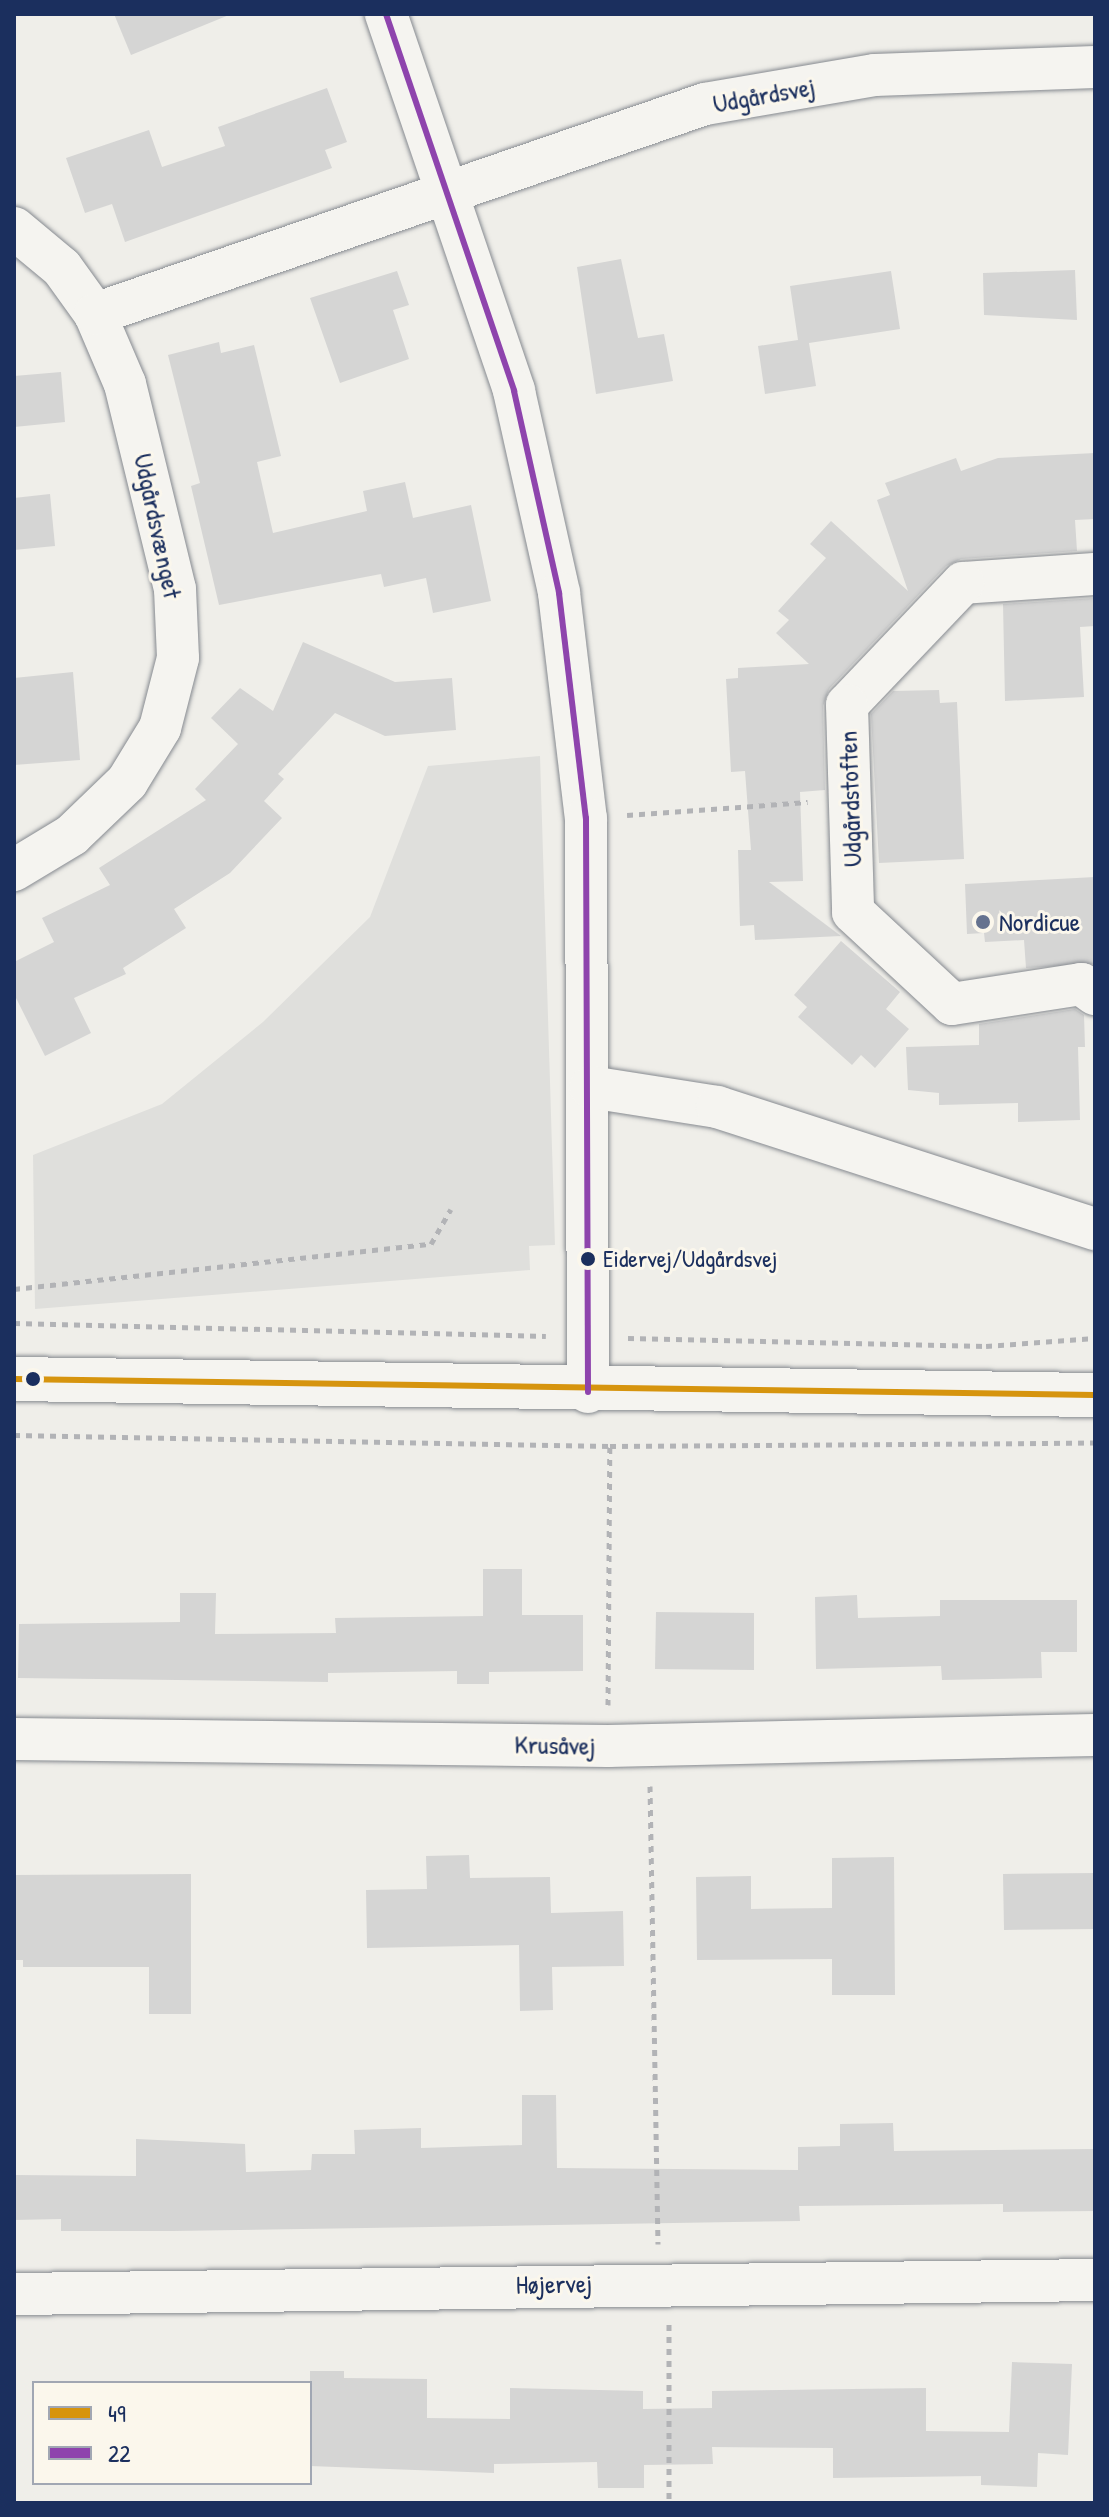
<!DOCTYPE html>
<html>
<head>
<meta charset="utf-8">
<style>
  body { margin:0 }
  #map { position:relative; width:1109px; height:2517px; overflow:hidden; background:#efeee9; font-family:"Patrick Hand",sans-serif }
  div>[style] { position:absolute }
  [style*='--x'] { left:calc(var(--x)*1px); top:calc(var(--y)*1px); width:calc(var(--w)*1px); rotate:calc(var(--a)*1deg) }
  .green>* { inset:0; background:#dfdfdc }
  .building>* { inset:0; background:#d5d5d4 }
  .path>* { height:5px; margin-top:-2.5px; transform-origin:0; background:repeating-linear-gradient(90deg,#b2b3b6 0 6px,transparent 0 12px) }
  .roads { filter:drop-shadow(0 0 2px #868a90) drop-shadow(0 0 2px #868a90) }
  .street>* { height:42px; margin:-21px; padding:0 21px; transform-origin:21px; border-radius:21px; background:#f5f4f0 }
  .secondary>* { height:44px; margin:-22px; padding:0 22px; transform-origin:22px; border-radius:22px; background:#f5f4f0 }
  .bus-1>* { height:6px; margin:-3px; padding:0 3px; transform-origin:3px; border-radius:3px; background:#d6940e }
  .bus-2>* { height:6px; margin:-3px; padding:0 3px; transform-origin:3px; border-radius:3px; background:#8e44ad }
  .dots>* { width:22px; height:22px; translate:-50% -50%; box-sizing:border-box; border:4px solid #fbf7ec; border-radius:50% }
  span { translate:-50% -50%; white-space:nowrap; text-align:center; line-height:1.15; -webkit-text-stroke:6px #fbf7ec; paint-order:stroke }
  .bus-label { font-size:24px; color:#1b2f5e }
  .left { translate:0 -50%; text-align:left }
  .street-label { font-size:26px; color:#1b2f5e }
  .poi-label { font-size:26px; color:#1b2f5e }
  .frame { position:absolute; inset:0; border:16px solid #1b2f5e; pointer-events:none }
  .legend { position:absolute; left:32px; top:2381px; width:280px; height:104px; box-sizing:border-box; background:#fbf7ec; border:2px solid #a1a7b3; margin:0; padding:10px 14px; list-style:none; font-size:24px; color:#1b2f5e }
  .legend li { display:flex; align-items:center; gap:16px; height:40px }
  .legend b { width:40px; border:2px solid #a1a7b3 }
</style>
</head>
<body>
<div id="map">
  <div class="green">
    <i style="clip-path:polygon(540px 756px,555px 1245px,529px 1246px,530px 1270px,35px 1309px,33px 1155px,162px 1104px,263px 1022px,370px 917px,428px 766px)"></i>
  </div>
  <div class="building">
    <i style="clip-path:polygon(114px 14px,229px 14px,229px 15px,131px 55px)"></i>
    <i style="clip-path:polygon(327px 88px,347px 142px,325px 150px,332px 168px,125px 242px,112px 204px,85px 213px,66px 158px,149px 130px,162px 167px,225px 146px,218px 127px)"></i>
    <i style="clip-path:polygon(621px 259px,638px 338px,664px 334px,673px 381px,596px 394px,577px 267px)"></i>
    <i style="clip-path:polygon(1075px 270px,1077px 320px,984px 315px,983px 273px)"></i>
    <i style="clip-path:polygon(397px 271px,409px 305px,393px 310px,409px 359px,340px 383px,310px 298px)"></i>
    <i style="clip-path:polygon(891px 271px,900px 329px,809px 343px,816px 386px,765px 394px,758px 346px,798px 340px,790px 286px)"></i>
    <i style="clip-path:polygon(219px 342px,221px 353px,254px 345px,281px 456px,257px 462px,273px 533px,367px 511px,363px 491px,405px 482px,413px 518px,471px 505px,491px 601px,433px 613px,426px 578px,384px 587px,381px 574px,219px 605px,191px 486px,200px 483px,168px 355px)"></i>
    <i style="clip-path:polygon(61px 372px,65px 422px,14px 427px,14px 376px)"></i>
    <i style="clip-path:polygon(1095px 453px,1095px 519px,1075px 520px,1077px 551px,961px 559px,946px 566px,829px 689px,823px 706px,825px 790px,800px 792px,803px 881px,769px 882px,841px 936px,755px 940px,754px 925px,740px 926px,738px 850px,751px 850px,745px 771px,731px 772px,726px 679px,738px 678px,738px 668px,809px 664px,776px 633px,789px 620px,778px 611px,826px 558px,810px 544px,831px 521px,908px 591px,877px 500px,890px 495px,885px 483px,956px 458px,961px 471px,998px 458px)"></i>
    <i style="clip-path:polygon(50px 494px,55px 546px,14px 550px,14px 498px)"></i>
    <i style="clip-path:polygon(1095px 598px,1095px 626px,1080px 627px,1084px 697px,1005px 701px,1003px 604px)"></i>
    <i style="clip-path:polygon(303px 642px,395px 682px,452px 678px,456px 730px,385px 736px,335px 713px,278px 774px,284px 779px,264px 801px,282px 818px,230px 873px,174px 909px,186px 928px,123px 968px,126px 974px,74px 998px,91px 1033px,45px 1056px,14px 994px,14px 962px,54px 942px,42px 918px,110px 885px,99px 868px,206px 800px,195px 789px,238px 744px,211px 718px,240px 688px,273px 711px)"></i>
    <i style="clip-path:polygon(73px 672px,80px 760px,14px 765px,14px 678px)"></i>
    <i style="clip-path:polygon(939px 690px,940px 703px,957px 702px,964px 859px,879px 863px,871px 714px,893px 691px)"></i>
    <i style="clip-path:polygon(1095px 877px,1095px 964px,1026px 968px,1024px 940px,985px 942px,984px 933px,967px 934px,965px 884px)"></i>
    <i style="clip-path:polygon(841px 941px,900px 992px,886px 1009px,909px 1029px,875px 1068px,861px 1055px,852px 1065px,798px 1017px,807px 1007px,794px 995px)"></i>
    <i style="clip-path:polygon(1075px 1009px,1084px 1015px,1085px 1047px,1078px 1047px,1080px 1120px,1018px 1122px,1018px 1103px,939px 1105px,939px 1093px,908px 1090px,906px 1047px,979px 1045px,979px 1024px)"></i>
    <i style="clip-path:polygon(483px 1569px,522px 1569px,522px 1615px,583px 1615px,583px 1671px,489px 1672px,489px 1684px,457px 1684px,457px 1671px,328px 1673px,328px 1682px,18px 1678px,19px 1624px,180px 1622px,180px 1593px,216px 1593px,215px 1634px,336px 1633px,335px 1618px,483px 1616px)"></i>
    <i style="clip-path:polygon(857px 1595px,858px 1618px,940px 1616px,940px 1600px,1077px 1600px,1077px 1652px,1041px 1652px,1042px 1678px,942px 1680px,941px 1666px,816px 1669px,815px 1597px)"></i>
    <i style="clip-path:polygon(656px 1612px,754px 1613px,754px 1670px,655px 1669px)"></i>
    <i style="clip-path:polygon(469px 1855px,470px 1878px,550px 1877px,551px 1913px,623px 1911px,624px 1966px,552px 1967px,553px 2010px,520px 2011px,519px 1945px,367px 1948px,366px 1890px,427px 1889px,426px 1856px)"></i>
    <i style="clip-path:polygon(894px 1857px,895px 1995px,832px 1995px,832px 1959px,697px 1960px,696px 1877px,751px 1876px,751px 1909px,832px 1908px,832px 1858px)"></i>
    <i style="clip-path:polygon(1095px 1873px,1095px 1929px,1004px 1930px,1003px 1874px)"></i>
    <i style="clip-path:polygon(191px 1874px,191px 2014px,149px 2014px,149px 1967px,23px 1967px,23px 1960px,14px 1960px,14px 1875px)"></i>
    <i style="clip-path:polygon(522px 2095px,556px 2095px,557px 2168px,798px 2170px,798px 2147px,840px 2146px,840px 2124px,893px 2123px,894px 2151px,1095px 2149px,1095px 2211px,1003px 2212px,1003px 2204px,799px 2206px,800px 2221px,173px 2231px,61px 2231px,61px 2219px,14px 2220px,14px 2175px,136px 2176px,136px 2139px,245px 2144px,246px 2172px,311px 2170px,312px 2154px,355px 2154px,354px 2130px,421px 2128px,421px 2148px,522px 2145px)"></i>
    <i style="clip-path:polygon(1012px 2362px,1072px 2364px,1068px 2455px,1038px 2453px,1037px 2487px,981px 2485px,981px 2476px,833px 2478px,833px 2448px,712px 2447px,713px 2464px,644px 2465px,644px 2488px,598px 2488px,597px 2462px,494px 2464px,494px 2473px,310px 2466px,310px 2371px,344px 2371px,344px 2378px,427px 2379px,427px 2418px,510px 2419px,510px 2388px,643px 2391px,643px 2409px,712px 2408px,712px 2391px,926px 2388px,926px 2431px,1009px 2432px)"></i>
  </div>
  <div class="path">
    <i style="--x:627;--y:815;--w:181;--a:-4.1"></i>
    <i style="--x:14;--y:1289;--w:419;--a:-6.2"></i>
    <i style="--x:431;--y:1244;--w:40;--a:-60.3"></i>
    <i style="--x:14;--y:1323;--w:532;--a:1.4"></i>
    <i style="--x:628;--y:1338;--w:358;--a:1.3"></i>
    <i style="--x:986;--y:1346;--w:109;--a:-4.2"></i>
    <i style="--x:14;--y:1435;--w:596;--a:1.06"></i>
    <i style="--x:610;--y:1446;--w:485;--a:-0.4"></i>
    <i style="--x:608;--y:1705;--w:258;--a:-89.6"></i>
    <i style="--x:650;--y:1786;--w:458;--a:89"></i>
    <i style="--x:669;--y:2324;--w:179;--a:90"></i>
  </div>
  <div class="roads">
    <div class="street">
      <i style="--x:386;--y:14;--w:398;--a:71.2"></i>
      <i style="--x:514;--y:391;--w:207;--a:77.4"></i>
      <i style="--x:559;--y:593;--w:227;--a:83.2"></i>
      <i style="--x:586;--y:818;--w:574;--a:89.8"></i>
      <i style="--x:14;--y:228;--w:62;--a:39.8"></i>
      <i style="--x:62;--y:268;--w:57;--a:54.3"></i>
      <i style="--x:95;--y:314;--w:76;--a:66.8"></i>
      <i style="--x:125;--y:384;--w:211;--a:76.3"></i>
      <i style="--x:175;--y:589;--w:69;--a:87.5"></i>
      <i style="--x:178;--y:658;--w:72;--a:104.4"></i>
      <i style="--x:160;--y:728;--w:63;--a:121.4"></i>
      <i style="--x:127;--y:782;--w:76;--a:136.1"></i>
      <i style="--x:72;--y:835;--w:68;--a:148.9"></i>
      <i style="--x:95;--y:314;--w:645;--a:-19"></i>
      <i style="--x:705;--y:104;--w:172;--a:-9.7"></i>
      <i style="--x:875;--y:75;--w:220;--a:-2.1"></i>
      <i style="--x:1095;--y:574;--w:132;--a:176.1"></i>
      <i style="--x:963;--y:583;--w:168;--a:133.6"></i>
      <i style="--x:847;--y:705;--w:207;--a:88.3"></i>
      <i style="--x:853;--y:912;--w:135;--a:42.9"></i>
      <i style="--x:952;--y:1004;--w:131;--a:-8.8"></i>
      <i style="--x:1081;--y:984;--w:17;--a:36"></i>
      <i style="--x:590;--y:1087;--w:129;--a:8.9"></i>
      <i style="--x:717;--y:1107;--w:397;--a:17.9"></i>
      <i style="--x:14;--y:1739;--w:594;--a:0.68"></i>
      <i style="--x:608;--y:1746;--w:487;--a:-1.3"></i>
      <i style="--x:14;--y:2294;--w:1081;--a:-0.74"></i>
    </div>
    <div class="secondary">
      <i style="--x:14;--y:1379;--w:1081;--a:0.85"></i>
    </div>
  </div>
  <div class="bus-1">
    <i style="--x:14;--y:1379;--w:1081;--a:0.85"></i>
  </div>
  <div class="bus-2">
    <i style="--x:386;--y:14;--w:398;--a:71.2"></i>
    <i style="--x:514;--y:391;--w:207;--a:77.4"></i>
    <i style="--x:559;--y:593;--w:227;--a:83.2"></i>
    <i style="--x:586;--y:818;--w:574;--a:89.8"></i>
  </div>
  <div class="dots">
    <i style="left:983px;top:922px;background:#65728f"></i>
    <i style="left:588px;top:1259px;background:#1b2f5e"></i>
    <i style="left:33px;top:1379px;background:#1b2f5e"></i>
  </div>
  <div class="bus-label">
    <span class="left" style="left:603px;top:1259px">Eidervej/Udgårdsvej</span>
  </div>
  <div class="street-label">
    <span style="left:764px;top:95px;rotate:-10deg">Udgårdsvej</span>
    <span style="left:158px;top:526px;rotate:78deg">Udgårdsvænget</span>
    <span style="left:850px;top:799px;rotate:-92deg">Udgårdstoften</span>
    <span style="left:555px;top:1745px;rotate:1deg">Krusåvej</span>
    <span style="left:554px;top:2284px;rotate:-1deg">Højervej</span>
  </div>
  <div class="poi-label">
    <span class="left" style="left:999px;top:922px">Nordicue</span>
  </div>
  <div class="frame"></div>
  <ul class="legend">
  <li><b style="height:10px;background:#d6940e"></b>49</li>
  <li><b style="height:10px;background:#8e44ad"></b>22</li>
  </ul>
</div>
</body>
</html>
